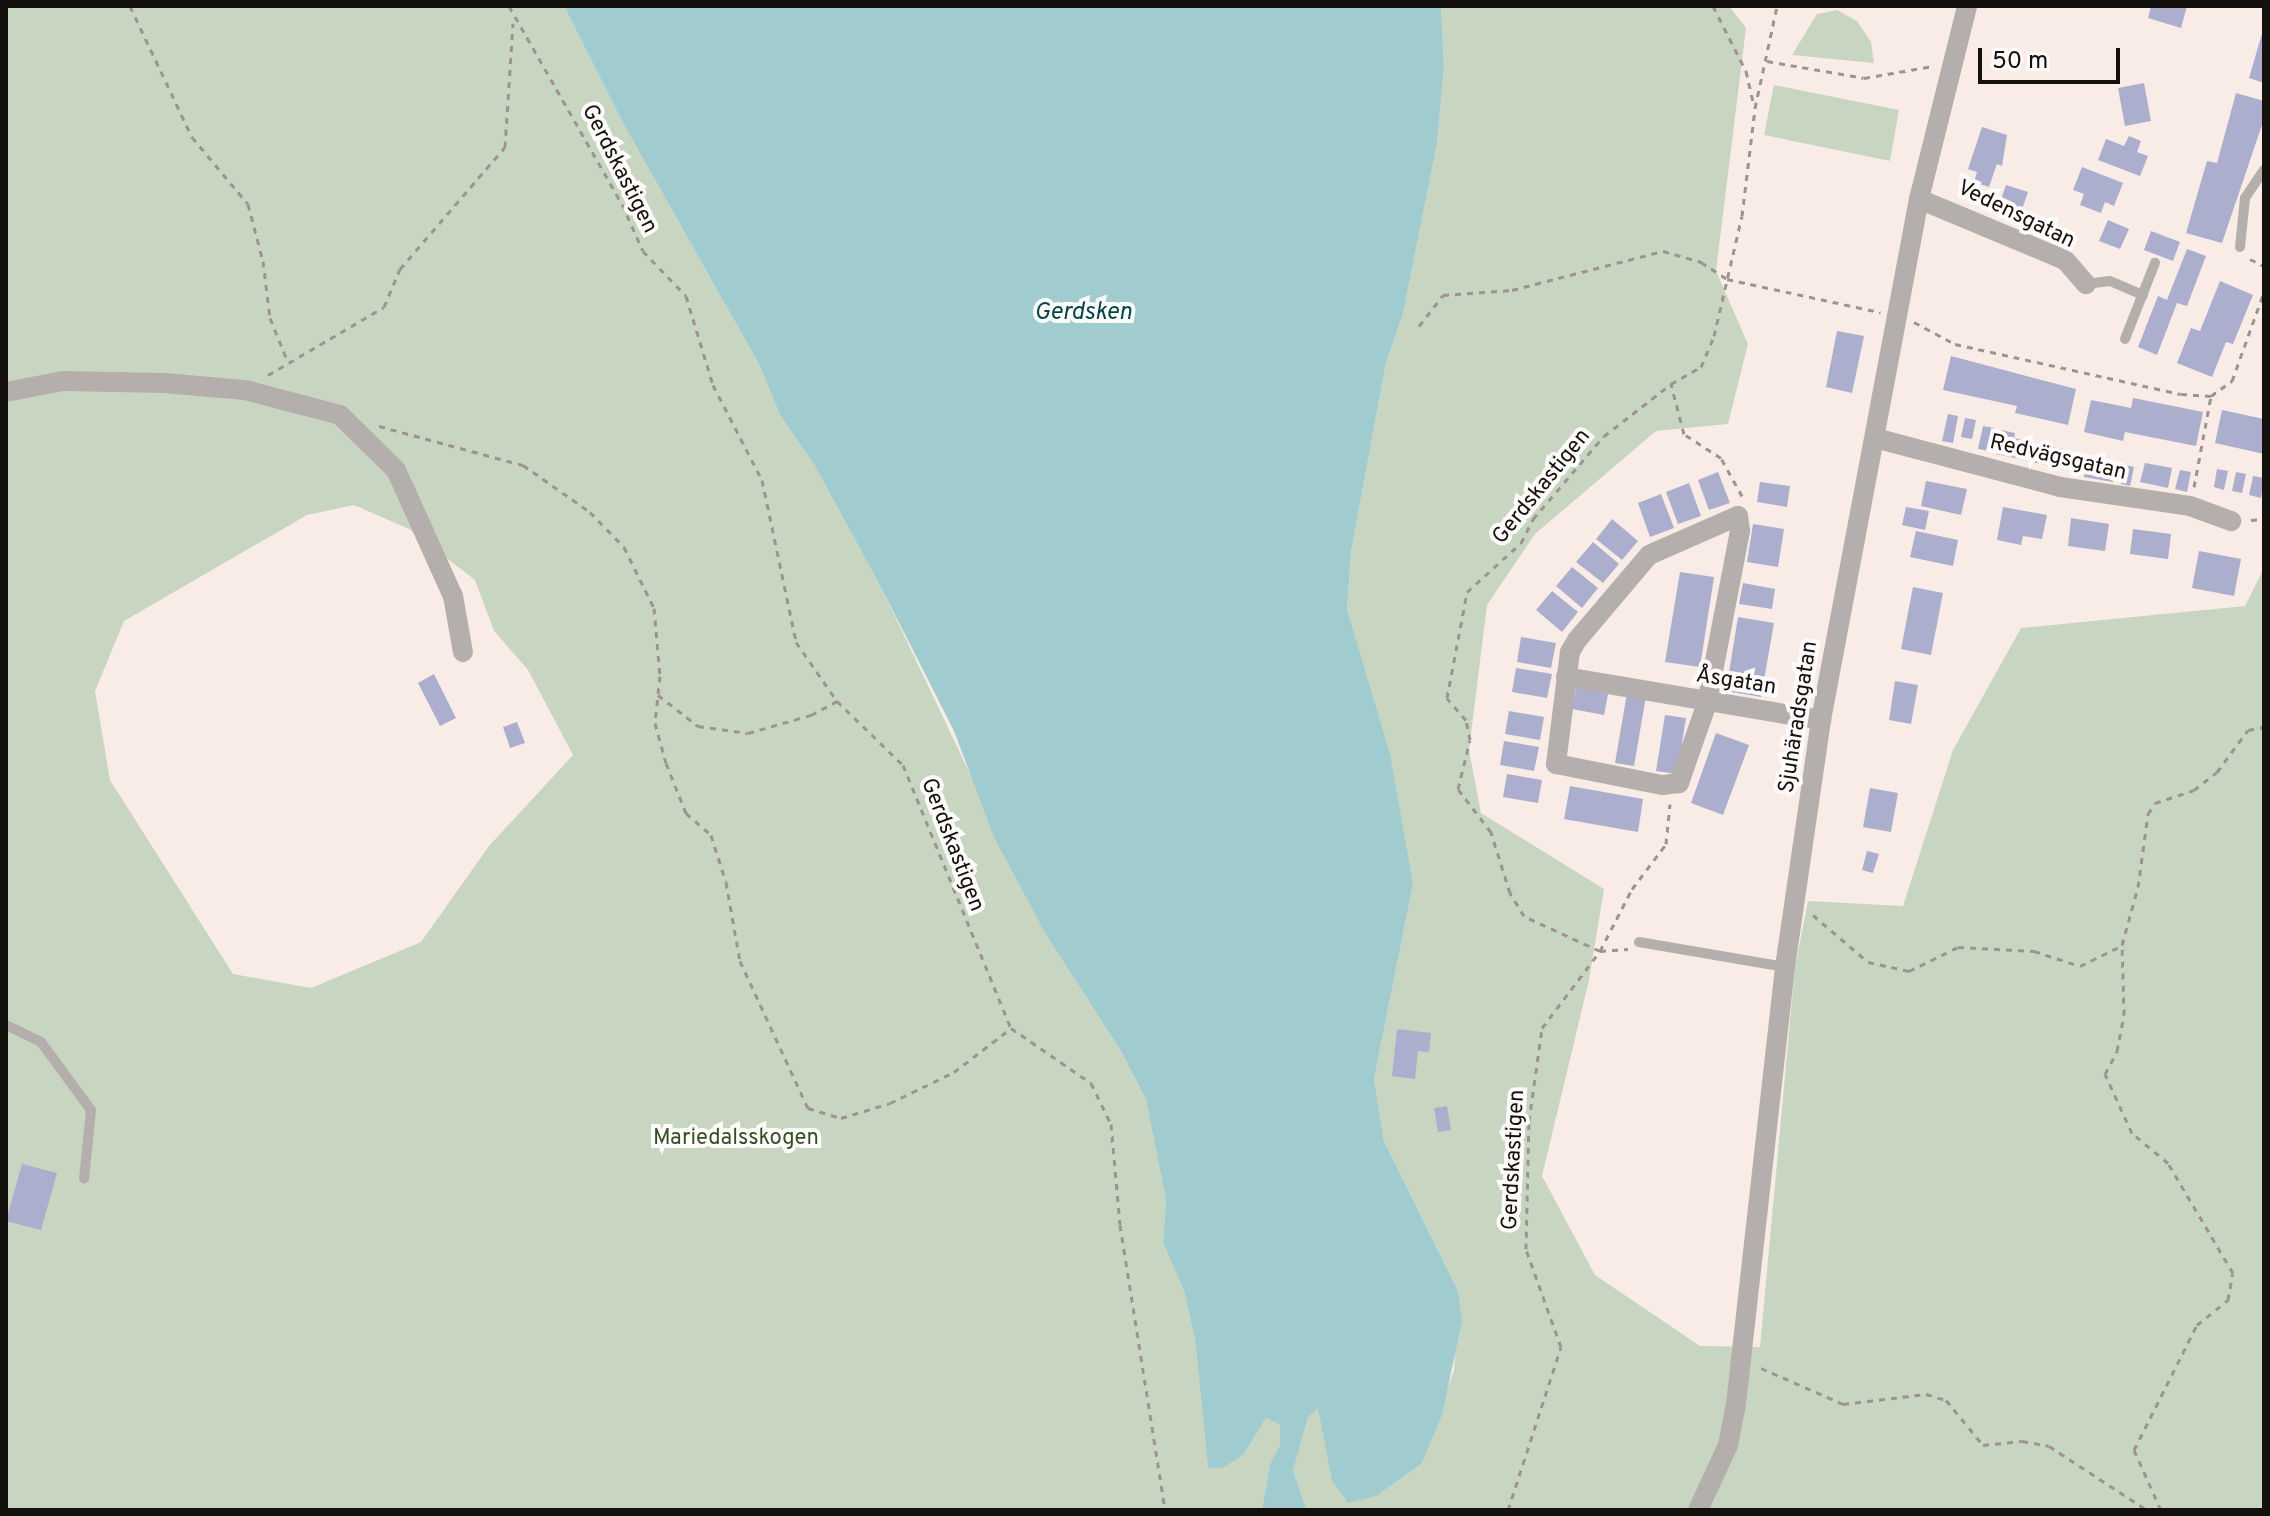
<!DOCTYPE html>
<html>
<head>
<meta charset="utf-8">
<style>
  body { margin:0 }
  #map { position:relative; width:2270px; height:1516px; overflow:hidden; background:#f9ece6; font-family:Overpass,sans-serif }
  div>[style] { position:absolute }
  [style*='--x'] { left:calc(var(--x)*1px); top:calc(var(--y)*1px); width:calc(var(--w)*1px); rotate:calc(var(--a)*1deg) }
  .green>* { inset:0; background:#c8d6c1 }
  .water>* { inset:0; background:#a0cbcf }
  .building>* { inset:0; background:#abaecd }
  .path>* { height:3px; margin-top:-1.5px; transform-origin:0; background:repeating-linear-gradient(90deg,#9d938f 0 6px,transparent 0 12px) }
  .lane>* { height:10px; margin:-5px; padding:0 5px; transform-origin:5px; border-radius:5px; background:#b4afad }
  .street>* { height:20px; margin:-10px; padding:0 10px; transform-origin:10px; border-radius:10px; background:#b4afad }
  span { translate:-50% -50%; white-space:nowrap; text-align:center; line-height:1.15; -webkit-text-stroke:8px #fefcfb; paint-order:stroke }
  .street-label { font-size:22px; color:#14100e }
  .park-label { font-size:22px; color:#354f24 }
  .water-label { font-size:24px; color:#004449; font-style:italic }
  .frame { position:absolute; inset:0; border:8px solid #14100e; pointer-events:none }
  .scale { position:absolute; left:1978px; top:48px; width:142px; height:36px; box-sizing:border-box; border:4px solid #14100e; border-top:0; padding-left:10px; font-size:24px; line-height:28px; white-space:nowrap; color:#14100e; -webkit-text-stroke:6px #fefcfb; paint-order:stroke }
</style>
</head>
<body>
<div id="map">
  <div class="green">
    <i style="clip-path:polygon(evenodd,6px 6px,564px 6px,623px 123px,760px 366px,780px 415px,815px 466px,884px 593px,1048px 938px,1121px 1051px,1146px 1100px,1166px 1200px,1163px 1243px,1184px 1291px,1195px 1340px,1208px 1468px,1244px 1454px,1266px 1418px,1280px 1425px,1280px 1445px,1270px 1464px,1262px 1510px,6px 1510px,6px 6px,354px 505px,409px 529px,475px 580px,494px 631px,528px 670px,573px 755px,489px 846px,421px 942px,311px 988px,233px 974px,110px 780px,95px 691px,124px 621px,307px 515px,354px 505px)"></i>
    <i style="clip-path:polygon(1441px 6px,1729px 6px,1746px 28px,1716px 271px,1748px 344px,1728px 424px,1656px 431px,1535px 534px,1487px 605px,1469px 750px,1481px 813px,1604px 889px,1589px 980px,1542px 1176px,1595px 1275px,1700px 1346px,1760px 1347px,1795px 967px,1808px 901px,1903px 906px,1953px 750px,2021px 628px,2245px 606px,2264px 568px,2264px 1510px,1307px 1510px,1293px 1471px,1308px 1416px,1318px 1408px,1422px 1463px,1454px 1370px,1458px 1291px,1384px 1141px,1374px 1079px,1413px 884px,1347px 610px,1351px 552px,1386px 363px,1403px 314px,1437px 144px,1444px 68px)"></i>
    <i style="clip-path:polygon(1837px 10px,1857px 21px,1871px 42px,1874px 63px,1792px 55px,1817px 14px)"></i>
    <i style="clip-path:polygon(1774px 85px,1899px 110px,1890px 161px,1764px 135px)"></i>
  </div>
  <div class="water">
    <i style="clip-path:polygon(564px 6px,1441px 6px,1444px 68px,1437px 144px,1403px 314px,1386px 363px,1351px 552px,1347px 610px,1390px 754px,1413px 884px,1374px 1079px,1384px 1141px,1458px 1291px,1462px 1321px,1442px 1415px,1422px 1463px,1376px 1496px,1348px 1503px,1332px 1480px,1318px 1408px,1308px 1417px,1293px 1471px,1307px 1510px,1262px 1510px,1270px 1464px,1280px 1445px,1280px 1425px,1266px 1418px,1244px 1454px,1223px 1468px,1208px 1468px,1195px 1340px,1184px 1291px,1163px 1243px,1166px 1200px,1146px 1100px,1121px 1051px,1048px 938px,994px 837px,954px 731px,884px 593px,815px 466px,780px 415px,760px 366px,623px 123px)"></i>
  </div>
  <div class="building">
    <i style="clip-path:polygon(2151px 6px,2187px 6px,2181px 28px,2148px 18px)"></i>
    <i style="clip-path:polygon(2263px 30px,2264px 31px,2264px 83px,2249px 78px)"></i>
    <i style="clip-path:polygon(2144px 83px,2151px 121px,2125px 126px,2118px 88px)"></i>
    <i style="clip-path:polygon(2236px 93px,2264px 101px,2264px 119px,2222px 243px,2186px 233px,2207px 161px,2217px 163px)"></i>
    <i style="clip-path:polygon(1982px 127px,2007px 135px,2002px 166px,1997px 164px,1989px 187px,1974px 182px,1977px 172px,1968px 169px)"></i>
    <i style="clip-path:polygon(2129px 136px,2141px 141px,2137px 152px,2148px 156px,2140px 176px,2098px 160px,2106px 139px,2124px 146px)"></i>
    <i style="clip-path:polygon(2082px 167px,2123px 183px,2114px 206px,2105px 202px,2101px 213px,2080px 205px,2084px 194px,2073px 190px)"></i>
    <i style="clip-path:polygon(2006px 185px,2028px 192px,2020px 215px,1998px 208px)"></i>
    <i style="clip-path:polygon(2108px 220px,2129px 229px,2120px 249px,2099px 241px)"></i>
    <i style="clip-path:polygon(2151px 231px,2180px 242px,2173px 261px,2144px 250px)"></i>
    <i style="clip-path:polygon(2187px 249px,2206px 256px,2187px 306px,2177px 303px,2157px 355px,2138px 347px,2158px 296px,2167px 300px)"></i>
    <i style="clip-path:polygon(2220px 281px,2253px 295px,2233px 344px,2226px 342px,2212px 377px,2177px 363px,2191px 328px,2200px 331px)"></i>
    <i style="clip-path:polygon(1837px 331px,1864px 336px,1852px 393px,1826px 387px)"></i>
    <i style="clip-path:polygon(1951px 356px,2076px 389px,2068px 425px,2015px 413px,2017px 406px,1943px 390px)"></i>
    <i style="clip-path:polygon(2133px 398px,2203px 412px,2196px 446px,2125px 432px,2123px 441px,2084px 432px,2091px 400px,2131px 408px)"></i>
    <i style="clip-path:polygon(2222px 410px,2264px 419px,2264px 454px,2215px 443px)"></i>
    <i style="clip-path:polygon(1948px 414px,1958px 416px,1953px 443px,1942px 441px)"></i>
    <i style="clip-path:polygon(1965px 418px,1976px 420px,1972px 439px,1961px 437px)"></i>
    <i style="clip-path:polygon(1983px 426px,1994px 428px,1989px 451px,1978px 449px)"></i>
    <i style="clip-path:polygon(2001px 430px,2015px 433px,2014px 438px,2064px 449px,2060px 468px,1996px 454px)"></i>
    <i style="clip-path:polygon(2088px 458px,2117px 464px,2113px 482px,2084px 477px)"></i>
    <i style="clip-path:polygon(2145px 463px,2172px 468px,2168px 488px,2140px 482px)"></i>
    <i style="clip-path:polygon(2125px 465px,2134px 467px,2130px 486px,2121px 484px)"></i>
    <i style="clip-path:polygon(2217px 469px,2228px 471px,2224px 490px,2214px 487px)"></i>
    <i style="clip-path:polygon(2180px 470px,2191px 472px,2187px 492px,2175px 489px)"></i>
    <i style="clip-path:polygon(1718px 472px,1730px 503px,1709px 510px,1698px 480px)"></i>
    <i style="clip-path:polygon(2236px 472px,2246px 474px,2242px 493px,2232px 491px)"></i>
    <i style="clip-path:polygon(2253px 476px,2264px 478px,2261px 498px,2249px 495px)"></i>
    <i style="clip-path:polygon(1926px 481px,1967px 489px,1961px 515px,1921px 506px)"></i>
    <i style="clip-path:polygon(1760px 482px,1790px 486px,1787px 507px,1757px 502px)"></i>
    <i style="clip-path:polygon(1689px 483px,1701px 516px,1678px 524px,1666px 492px)"></i>
    <i style="clip-path:polygon(1661px 494px,1674px 528px,1650px 537px,1638px 503px)"></i>
    <i style="clip-path:polygon(1906px 507px,1929px 511px,1925px 530px,1902px 525px)"></i>
    <i style="clip-path:polygon(2003px 507px,2047px 515px,2042px 539px,2023px 536px,2021px 545px,1997px 540px)"></i>
    <i style="clip-path:polygon(2071px 518px,2109px 524px,2105px 551px,2068px 546px)"></i>
    <i style="clip-path:polygon(1612px 519px,1638px 541px,1622px 560px,1596px 539px)"></i>
    <i style="clip-path:polygon(1753px 524px,1784px 529px,1778px 567px,1747px 562px)"></i>
    <i style="clip-path:polygon(2133px 529px,2171px 534px,2168px 559px,2130px 554px)"></i>
    <i style="clip-path:polygon(1916px 531px,1958px 540px,1953px 566px,1910px 557px)"></i>
    <i style="clip-path:polygon(1593px 542px,1619px 564px,1603px 583px,1576px 562px)"></i>
    <i style="clip-path:polygon(2199px 551px,2241px 559px,2234px 596px,2192px 588px)"></i>
    <i style="clip-path:polygon(1572px 567px,1598px 588px,1582px 608px,1556px 586px)"></i>
    <i style="clip-path:polygon(1680px 572px,1714px 577px,1700px 667px,1665px 662px)"></i>
    <i style="clip-path:polygon(1743px 583px,1775px 589px,1772px 609px,1739px 604px)"></i>
    <i style="clip-path:polygon(1913px 587px,1943px 593px,1931px 655px,1901px 649px)"></i>
    <i style="clip-path:polygon(1552px 591px,1578px 612px,1562px 632px,1536px 610px)"></i>
    <i style="clip-path:polygon(1738px 617px,1774px 623px,1761px 697px,1726px 691px)"></i>
    <i style="clip-path:polygon(1521px 637px,1556px 643px,1551px 668px,1517px 662px)"></i>
    <i style="clip-path:polygon(1516px 668px,1552px 674px,1547px 698px,1512px 692px)"></i>
    <i style="clip-path:polygon(434px 674px,456px 718px,440px 726px,418px 683px)"></i>
    <i style="clip-path:polygon(1895px 681px,1918px 685px,1911px 724px,1889px 720px)"></i>
    <i style="clip-path:polygon(1576px 688px,1608px 694px,1604px 715px,1572px 709px)"></i>
    <i style="clip-path:polygon(1627px 693px,1646px 696px,1634px 766px,1615px 763px)"></i>
    <i style="clip-path:polygon(1509px 711px,1544px 717px,1540px 740px,1505px 734px)"></i>
    <i style="clip-path:polygon(1665px 715px,1686px 718px,1677px 774px,1656px 771px)"></i>
    <i style="clip-path:polygon(517px 722px,525px 743px,510px 748px,503px 727px)"></i>
    <i style="clip-path:polygon(1716px 733px,1749px 745px,1723px 815px,1691px 803px)"></i>
    <i style="clip-path:polygon(1504px 741px,1539px 747px,1534px 771px,1500px 765px)"></i>
    <i style="clip-path:polygon(1507px 774px,1542px 780px,1538px 803px,1503px 797px)"></i>
    <i style="clip-path:polygon(1570px 786px,1643px 799px,1638px 832px,1564px 819px)"></i>
    <i style="clip-path:polygon(1870px 788px,1898px 793px,1891px 832px,1863px 827px)"></i>
    <i style="clip-path:polygon(1867px 851px,1879px 854px,1873px 873px,1862px 870px)"></i>
    <i style="clip-path:polygon(1397px 1029px,1431px 1033px,1429px 1052px,1418px 1051px,1415px 1079px,1392px 1076px)"></i>
    <i style="clip-path:polygon(1447px 1106px,1451px 1130px,1438px 1132px,1434px 1108px)"></i>
    <i style="clip-path:polygon(22px 1164px,57px 1173px,41px 1230px,6px 1221px)"></i>
  </div>
  <div class="path">
    <i style="--x:130;--y:6;--w:145;--a:64.7"></i>
    <i style="--x:192;--y:137;--w:87;--a:50.1"></i>
    <i style="--x:248;--y:204;--w:59;--a:75.3"></i>
    <i style="--x:263;--y:261;--w:57;--a:83"></i>
    <i style="--x:270;--y:318;--w:48;--a:67.8"></i>
    <i style="--x:509;--y:6;--w:228;--a:60.3"></i>
    <i style="--x:622;--y:204;--w:51;--a:65.9"></i>
    <i style="--x:643;--y:251;--w:62;--a:46.3"></i>
    <i style="--x:686;--y:296;--w:93;--a:73.1"></i>
    <i style="--x:713;--y:385;--w:107;--a:62.7"></i>
    <i style="--x:762;--y:480;--w:166;--a:78.1"></i>
    <i style="--x:796;--y:642;--w:72;--a:55.2"></i>
    <i style="--x:837;--y:701;--w:92;--a:44.1"></i>
    <i style="--x:903;--y:765;--w:284;--a:67.7"></i>
    <i style="--x:1011;--y:1028;--w:97;--a:34.5"></i>
    <i style="--x:1091;--y:1083;--w:46;--a:64"></i>
    <i style="--x:1111;--y:1124;--w:101;--a:84.9"></i>
    <i style="--x:1120;--y:1225;--w:289;--a:81"></i>
    <i style="--x:1713;--y:6;--w:73;--a:63.1"></i>
    <i style="--x:1746;--y:71;--w:35;--a:77"></i>
    <i style="--x:1767;--y:61;--w:98;--a:9.9"></i>
    <i style="--x:1864;--y:78;--w:70;--a:-9.9"></i>
    <i style="--x:2250;--y:259;--w:16;--a:27"></i>
    <i style="--x:1914;--y:322;--w:47;--a:28.2"></i>
    <i style="--x:1955;--y:344;--w:231;--a:12.5"></i>
    <i style="--x:2181;--y:394;--w:30;--a:4"></i>
    <i style="--x:2211;--y:396;--w:26;--a:-36"></i>
    <i style="--x:2232;--y:381;--w:95;--a:-70.2"></i>
    <i style="--x:1419;--y:326;--w:39;--a:-52"></i>
    <i style="--x:1443;--y:295;--w:69;--a:-4.1"></i>
    <i style="--x:1512;--y:290;--w:156;--a:-14.5"></i>
    <i style="--x:1663;--y:251;--w:40;--a:16"></i>
    <i style="--x:1701;--y:262;--w:31;--a:33"></i>
    <i style="--x:1727;--y:279;--w:157;--a:12.2"></i>
    <i style="--x:268;--y:375;--w:134;--a:-30.4"></i>
    <i style="--x:384;--y:307;--w:41;--a:-67.2"></i>
    <i style="--x:400;--y:269;--w:161;--a:-49.3"></i>
    <i style="--x:505;--y:147;--w:124;--a:-86.3"></i>
    <i style="--x:379;--y:426;--w:149;--a:15.2"></i>
    <i style="--x:523;--y:465;--w:82;--a:35"></i>
    <i style="--x:590;--y:512;--w:49;--a:45.8"></i>
    <i style="--x:624;--y:547;--w:68;--a:63.8"></i>
    <i style="--x:654;--y:608;--w:68;--a:85"></i>
    <i style="--x:660;--y:676;--w:47;--a:96.1"></i>
    <i style="--x:655;--y:723;--w:41;--a:74.6"></i>
    <i style="--x:666;--y:763;--w:54;--a:68.2"></i>
    <i style="--x:686;--y:813;--w:33;--a:41"></i>
    <i style="--x:711;--y:835;--w:49;--a:72.3"></i>
    <i style="--x:726;--y:882;--w:80;--a:80"></i>
    <i style="--x:740;--y:961;--w:162;--a:65.2"></i>
    <i style="--x:808;--y:1108;--w:34;--a:17"></i>
    <i style="--x:841;--y:1118;--w:51;--a:-17"></i>
    <i style="--x:890;--y:1103;--w:71;--a:-25.8"></i>
    <i style="--x:954;--y:1072;--w:71;--a:-37.5"></i>
    <i style="--x:2194;--y:487;--w:93;--a:-79.4"></i>
    <i style="--x:1742;--y:496;--w:43;--a:-118.9"></i>
    <i style="--x:1721;--y:458;--w:44;--a:-147"></i>
    <i style="--x:1684;--y:434;--w:52;--a:-104.6"></i>
    <i style="--x:1671;--y:384;--w:34;--a:-30"></i>
    <i style="--x:1701;--y:367;--w:34;--a:-67"></i>
    <i style="--x:1714;--y:336;--w:123;--a:-76.9"></i>
    <i style="--x:1742;--y:216;--w:109;--a:-83.1"></i>
    <i style="--x:1755;--y:108;--w:104;--a:-77.8"></i>
    <i style="--x:2251;--y:520;--w:13;--a:-4"></i>
    <i style="--x:658;--y:695;--w:51;--a:37.8"></i>
    <i style="--x:698;--y:726;--w:50;--a:8"></i>
    <i style="--x:748;--y:733;--w:66;--a:-15.9"></i>
    <i style="--x:811;--y:715;--w:30;--a:-28"></i>
    <i style="--x:1813;--y:915;--w:72;--a:40.5"></i>
    <i style="--x:1868;--y:962;--w:42;--a:12.4"></i>
    <i style="--x:1909;--y:971;--w:55;--a:-26.1"></i>
    <i style="--x:1958;--y:947;--w:76;--a:3"></i>
    <i style="--x:2034;--y:951;--w:48;--a:18.1"></i>
    <i style="--x:2080;--y:966;--w:46;--a:-26"></i>
    <i style="--x:1600;--y:951;--w:84;--a:-155.3"></i>
    <i style="--x:1524;--y:916;--w:27;--a:-121"></i>
    <i style="--x:1510;--y:893;--w:64;--a:-107.3"></i>
    <i style="--x:1491;--y:832;--w:54;--a:-127.5"></i>
    <i style="--x:1458;--y:789;--w:50;--a:-76.2"></i>
    <i style="--x:1470;--y:740;--w:20;--a:-101"></i>
    <i style="--x:1466;--y:720;--w:29;--a:-131"></i>
    <i style="--x:1447;--y:698;--w:108;--a:-79.3"></i>
    <i style="--x:1467;--y:592;--w:73;--a:-42.2"></i>
    <i style="--x:1521;--y:543;--w:27;--a:-63"></i>
    <i style="--x:1533;--y:519;--w:109;--a:-49.5"></i>
    <i style="--x:1604;--y:436;--w:85;--a:-37.8"></i>
    <i style="--x:1600;--y:951;--w:28;--a:-4"></i>
    <i style="--x:1761;--y:1368;--w:90;--a:23.7"></i>
    <i style="--x:1843;--y:1404;--w:84;--a:-6.9"></i>
    <i style="--x:1926;--y:1394;--w:21;--a:17"></i>
    <i style="--x:1946;--y:1400;--w:58;--a:50.6"></i>
    <i style="--x:1983;--y:1445;--w:39;--a:-6"></i>
    <i style="--x:2022;--y:1441;--w:27;--a:10"></i>
    <i style="--x:2049;--y:1446;--w:117;--a:33.1"></i>
    <i style="--x:1508;--y:1510;--w:171;--a:-72"></i>
    <i style="--x:1561;--y:1347;--w:104;--a:-109.7"></i>
    <i style="--x:1526;--y:1249;--w:128;--a:-88.7"></i>
    <i style="--x:1529;--y:1121;--w:94;--a:-82"></i>
    <i style="--x:1542;--y:1028;--w:96;--a:-53"></i>
    <i style="--x:1600;--y:951;--w:70;--a:-62.7"></i>
    <i style="--x:1632;--y:889;--w:56;--a:-52.9"></i>
    <i style="--x:1666;--y:844;--w:40;--a:-84.3"></i>
    <i style="--x:2161;--y:1510;--w:66;--a:-114.2"></i>
    <i style="--x:2134;--y:1450;--w:140;--a:-63.3"></i>
    <i style="--x:2197;--y:1325;--w:40;--a:-39"></i>
    <i style="--x:2228;--y:1300;--w:27;--a:-80"></i>
    <i style="--x:2233;--y:1273;--w:128;--a:-120.6"></i>
    <i style="--x:2168;--y:1163;--w:47;--a:-140.2"></i>
    <i style="--x:2132;--y:1133;--w:65;--a:-114.6"></i>
    <i style="--x:2105;--y:1074;--w:26;--a:-62"></i>
    <i style="--x:2117;--y:1051;--w:37;--a:-79"></i>
    <i style="--x:2124;--y:1015;--w:70;--a:-91.6"></i>
    <i style="--x:2122;--y:945;--w:60;--a:-74.6"></i>
    <i style="--x:2138;--y:887;--w:74;--a:-82.2"></i>
    <i style="--x:2148;--y:814;--w:13;--a:-58"></i>
    <i style="--x:2155;--y:803;--w:41;--a:-18.4"></i>
    <i style="--x:2194;--y:790;--w:29;--a:-38"></i>
    <i style="--x:2217;--y:772;--w:52;--a:-53.6"></i>
    <i style="--x:2248;--y:730;--w:16;--a:-11"></i>
  </div>
  <div class="lane">
    <i style="--x:2240;--y:247;--w:49;--a:-84.2"></i>
    <i style="--x:2245;--y:198;--w:34;--a:-56"></i>
    <i style="--x:2086;--y:284;--w:24;--a:-7"></i>
    <i style="--x:2110;--y:281;--w:36;--a:23"></i>
    <i style="--x:2125;--y:339;--w:82;--a:-68.5"></i>
    <i style="--x:1639;--y:942;--w:148;--a:9.7"></i>
    <i style="--x:6;--y:1025;--w:39;--a:26"></i>
    <i style="--x:41;--y:1042;--w:84;--a:53.7"></i>
    <i style="--x:91;--y:1110;--w:69;--a:95.8"></i>
  </div>
  <div class="street">
    <i style="--x:1919;--y:199;--w:158;--a:22.7"></i>
    <i style="--x:2065;--y:260;--w:32;--a:49"></i>
    <i style="--x:6;--y:392;--w:58;--a:-10.9"></i>
    <i style="--x:63;--y:381;--w:101;--a:1.1"></i>
    <i style="--x:164;--y:383;--w:81;--a:4.9"></i>
    <i style="--x:245;--y:390;--w:98;--a:14.7"></i>
    <i style="--x:340;--y:415;--w:78;--a:44.5"></i>
    <i style="--x:396;--y:470;--w:138;--a:65.7"></i>
    <i style="--x:453;--y:596;--w:57;--a:79.9"></i>
    <i style="--x:1875;--y:438;--w:191;--a:14.8"></i>
    <i style="--x:2060;--y:487;--w:131;--a:8.3"></i>
    <i style="--x:2190;--y:506;--w:44;--a:20.1"></i>
    <i style="--x:1738;--y:516;--w:15;--a:82"></i>
    <i style="--x:1740;--y:531;--w:175;--a:100.9"></i>
    <i style="--x:1707;--y:703;--w:85;--a:109.3"></i>
    <i style="--x:1679;--y:783;--w:17;--a:173"></i>
    <i style="--x:1662;--y:785;--w:108;--a:-168.8"></i>
    <i style="--x:1556;--y:764;--w:113;--a:-82.9"></i>
    <i style="--x:1570;--y:652;--w:14;--a:-60"></i>
    <i style="--x:1577;--y:640;--w:111;--a:-49.7"></i>
    <i style="--x:1649;--y:555;--w:97;--a:-23.7"></i>
    <i style="--x:1566;--y:677;--w:259;--a:9.6"></i>
    <i style="--x:1698;--y:1510;--w:72;--a:-65.2"></i>
    <i style="--x:1728;--y:1445;--w:42;--a:-79"></i>
    <i style="--x:1736;--y:1404;--w:440;--a:-83.6"></i>
    <i style="--x:1785;--y:967;--w:250;--a:-81.7"></i>
    <i style="--x:1821;--y:720;--w:530;--a:-79.35"></i>
    <i style="--x:1919;--y:199;--w:199;--a:-76"></i>
  </div>
  <div class="street-label">
    <span style="left:619px;top:169px;rotate:63deg">Gerdskastigen</span>
    <span style="left:2016px;top:215px;rotate:26deg">Vedensgatan</span>
    <span style="left:2058px;top:458px;rotate:13deg">Redvägsgatan</span>
    <span style="left:1542px;top:487px;rotate:-51deg">Gerdskastigen</span>
    <span style="left:1736px;top:682px;rotate:9deg">Åsgatan</span>
    <span style="left:1799px;top:717px;rotate:-81deg">Sjuhäradsgatan</span>
    <span style="left:952px;top:845px;rotate:69deg">Gerdskastigen</span>
    <span style="left:1514px;top:1160px;rotate:-87deg">Gerdskastigen</span>
  </div>
  <div class="park-label">
    <span style="left:736px;top:1139px">Mariedalsskogen</span>
  </div>
  <div class="water-label">
    <span style="left:1083px;top:314px">Gerdsken</span>
  </div>
  <div class="frame"></div>
  <div class="scale">50 m</div>
</div>
</body>
</html>
